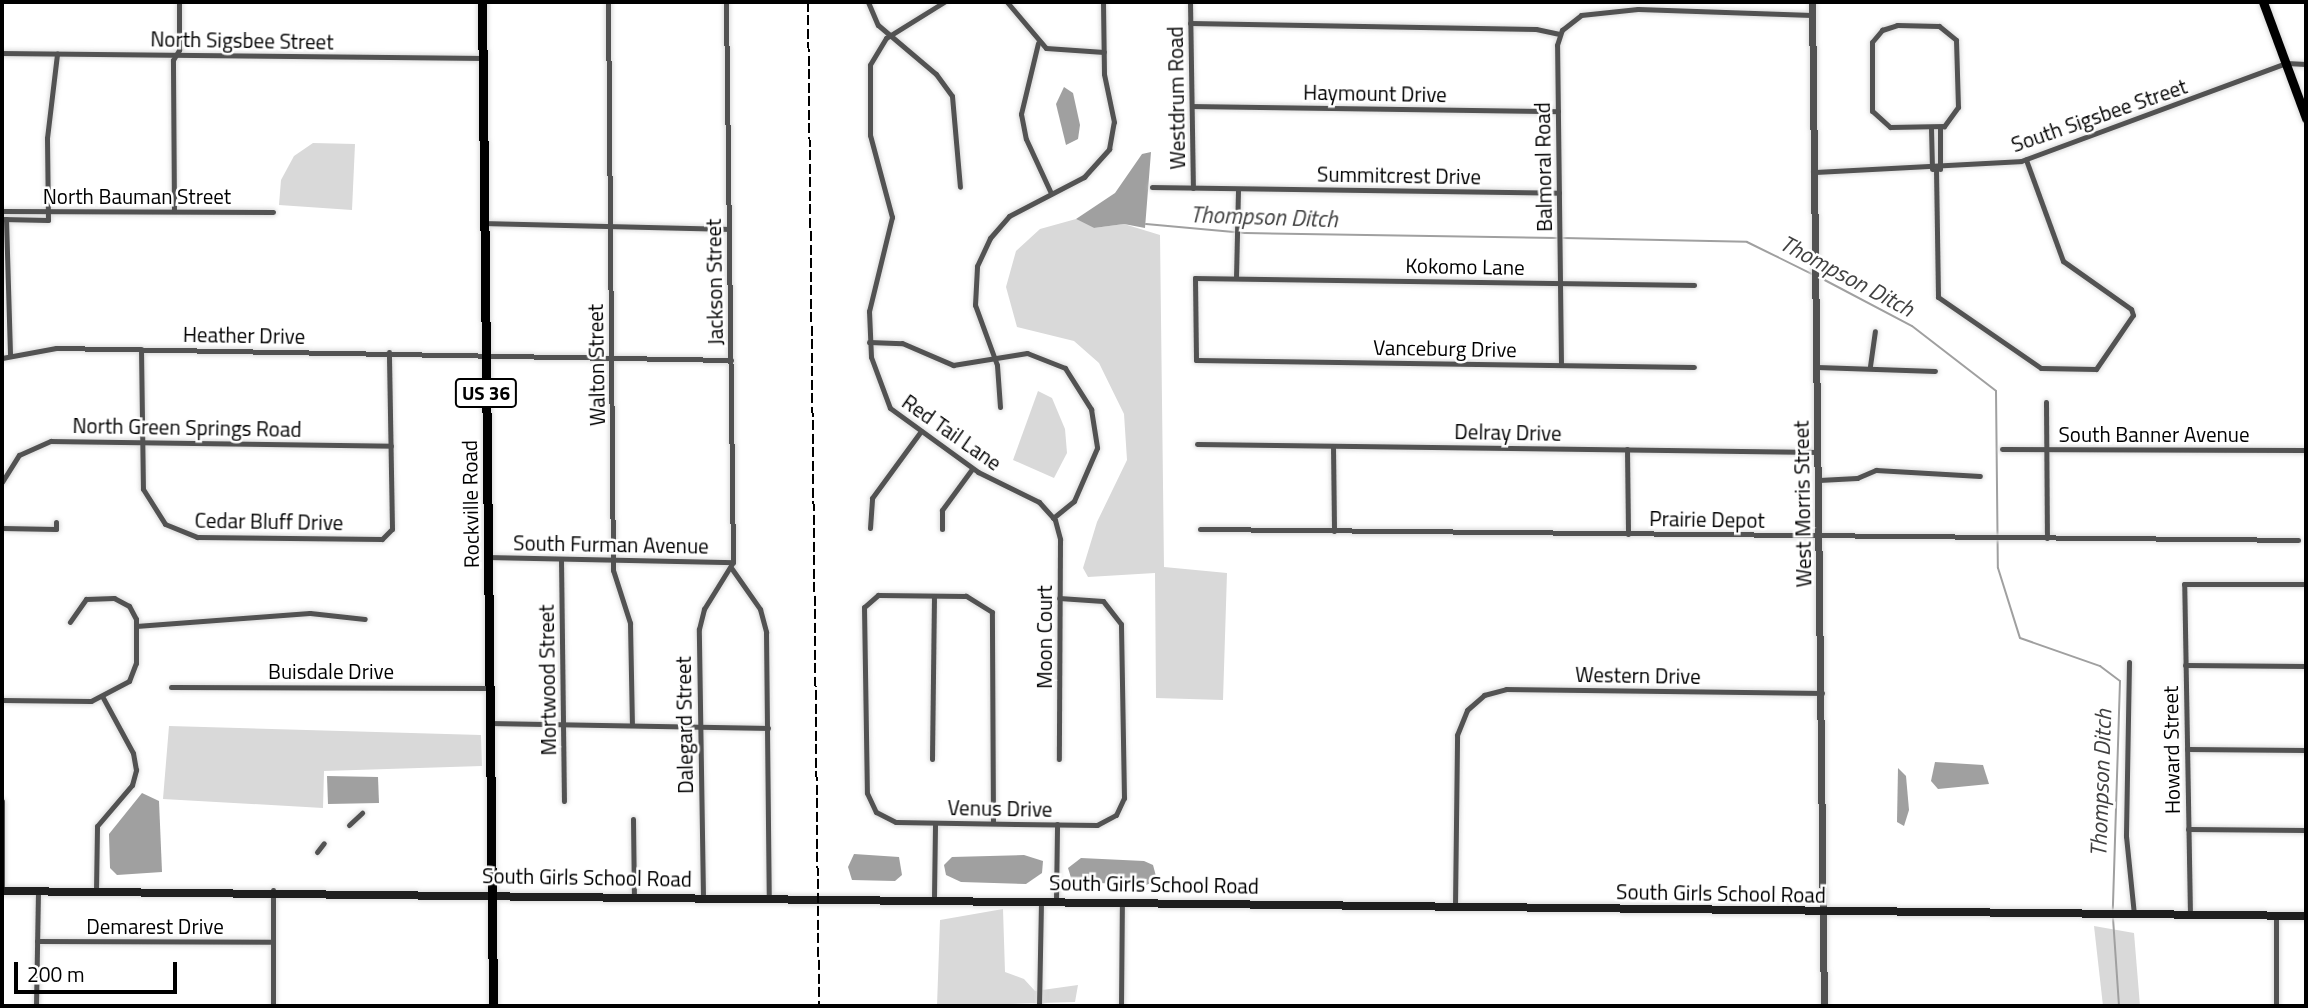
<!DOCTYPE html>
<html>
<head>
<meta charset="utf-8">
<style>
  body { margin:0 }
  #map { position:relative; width:2308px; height:1008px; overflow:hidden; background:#fff; font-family:"Titillium Web",sans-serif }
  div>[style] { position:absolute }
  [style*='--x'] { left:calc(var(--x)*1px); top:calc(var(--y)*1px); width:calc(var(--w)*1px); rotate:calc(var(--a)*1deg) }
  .green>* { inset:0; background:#d9d9d9 }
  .water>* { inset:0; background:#a0a0a0 }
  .stream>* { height:2px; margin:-1px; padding:0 1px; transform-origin:1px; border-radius:1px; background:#a0a0a0 }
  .roads { filter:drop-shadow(0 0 2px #dbdbdb) drop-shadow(0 0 2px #dbdbdb) }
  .minor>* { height:5px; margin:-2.5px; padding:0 2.5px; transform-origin:2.5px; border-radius:2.5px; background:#525252 }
  .tertiary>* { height:7px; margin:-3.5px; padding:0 3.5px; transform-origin:3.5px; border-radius:3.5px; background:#525252 }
  .secondary>* { height:8px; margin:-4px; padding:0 4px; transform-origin:4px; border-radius:4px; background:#1f1f1f }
  .primary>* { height:9px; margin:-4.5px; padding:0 4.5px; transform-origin:4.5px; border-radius:4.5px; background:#000 }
  .rail>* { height:2px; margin-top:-1px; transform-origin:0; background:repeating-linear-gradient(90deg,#000 0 10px,transparent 0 13.5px) }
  span { translate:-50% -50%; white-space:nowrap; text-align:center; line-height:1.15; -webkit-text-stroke:5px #fff; paint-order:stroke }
  .shield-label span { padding:2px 5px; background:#fff; border:2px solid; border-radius:5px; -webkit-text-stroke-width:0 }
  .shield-label { font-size:19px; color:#000; font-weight:700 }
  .street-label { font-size:21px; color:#000 }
  .water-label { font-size:23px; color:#414141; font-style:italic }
  .frame { position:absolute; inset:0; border:4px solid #000; pointer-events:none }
  .scale { position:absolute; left:14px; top:962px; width:163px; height:32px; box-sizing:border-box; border:4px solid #000; border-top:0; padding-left:9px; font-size:21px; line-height:24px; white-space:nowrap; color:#000; -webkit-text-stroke:5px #fff; paint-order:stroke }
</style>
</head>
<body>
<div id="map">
  <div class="green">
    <i style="clip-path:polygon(313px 143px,355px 144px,352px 210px,279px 205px,281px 180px,294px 156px)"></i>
    <i style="clip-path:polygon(1076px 219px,1094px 228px,1124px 224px,1160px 235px,1164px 567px,1227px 573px,1223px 700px,1156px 698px,1155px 573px,1088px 577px,1083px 568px,1097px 522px,1127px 460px,1124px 414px,1099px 363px,1074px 341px,1017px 327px,1006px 287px,1016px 251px,1040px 229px)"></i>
    <i style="clip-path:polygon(1038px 391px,1052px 398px,1065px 429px,1067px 453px,1054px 478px,1013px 460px)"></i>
    <i style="clip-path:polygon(169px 726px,481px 735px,482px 766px,324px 771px,323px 808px,163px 799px)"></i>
    <i style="clip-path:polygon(1003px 909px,1005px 972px,1024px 979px,1035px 991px,1078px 985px,1075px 1002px,937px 1006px,940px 920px)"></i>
    <i style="clip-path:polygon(2094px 926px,2134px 933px,2140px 1006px,2103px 1006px)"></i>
  </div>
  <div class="water">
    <i style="clip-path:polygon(1064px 87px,1073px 93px,1080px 125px,1078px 139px,1066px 145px,1056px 104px)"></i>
    <i style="clip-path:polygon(1151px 152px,1145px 228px,1124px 224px,1094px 228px,1076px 219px,1115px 193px,1142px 154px)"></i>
    <i style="clip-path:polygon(1935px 762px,1983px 765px,1989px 784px,1938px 789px,1931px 781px)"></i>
    <i style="clip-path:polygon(1898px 768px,1906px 776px,1909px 810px,1904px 826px,1897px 822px)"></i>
    <i style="clip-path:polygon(327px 776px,378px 777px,379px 803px,328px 804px)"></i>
    <i style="clip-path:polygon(142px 793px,159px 801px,162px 872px,117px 875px,110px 868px,109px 834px)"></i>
    <i style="clip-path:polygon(854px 854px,899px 857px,902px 875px,895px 881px,852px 880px,848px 867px)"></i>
    <i style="clip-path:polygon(1024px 855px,1043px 861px,1042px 873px,1026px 884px,961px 882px,946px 875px,944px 865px,952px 857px)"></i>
    <i style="clip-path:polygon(1081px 858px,1144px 861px,1153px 865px,1157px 880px,1144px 886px,1072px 881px,1068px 868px)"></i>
  </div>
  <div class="stream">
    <i style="--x:1146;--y:224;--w:99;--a:5.2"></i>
    <i style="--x:1245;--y:233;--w:312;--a:0.9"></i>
    <i style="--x:1563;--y:238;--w:184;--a:1.2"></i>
    <i style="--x:1747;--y:242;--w:72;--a:26.2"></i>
    <i style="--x:1817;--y:276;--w:107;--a:27.8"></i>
    <i style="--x:1912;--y:326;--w:106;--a:37.7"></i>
    <i style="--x:1996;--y:391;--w:177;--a:89.4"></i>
    <i style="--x:1998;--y:568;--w:73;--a:72.6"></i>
    <i style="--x:2020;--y:638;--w:85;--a:19.3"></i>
    <i style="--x:2100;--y:666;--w:25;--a:37"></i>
    <i style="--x:2120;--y:681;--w:228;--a:91.8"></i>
    <i style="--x:2113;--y:918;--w:88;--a:86.1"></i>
  </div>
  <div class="roads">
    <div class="minor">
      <i style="--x:608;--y:2;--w:568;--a:89.5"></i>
      <i style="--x:613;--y:570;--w:56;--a:72.2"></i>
      <i style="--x:630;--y:623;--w:102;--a:88.9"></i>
      <i style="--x:868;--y:2;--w:25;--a:67"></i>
      <i style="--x:878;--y:25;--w:76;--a:40.2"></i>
      <i style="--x:936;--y:74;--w:27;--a:54"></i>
      <i style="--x:952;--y:96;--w:91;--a:85"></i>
      <i style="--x:944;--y:2;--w:68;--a:148.2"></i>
      <i style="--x:886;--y:38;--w:31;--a:121"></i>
      <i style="--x:870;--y:65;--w:70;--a:90"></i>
      <i style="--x:870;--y:135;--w:85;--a:75"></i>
      <i style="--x:892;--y:217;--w:97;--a:103.7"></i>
      <i style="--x:869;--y:311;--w:46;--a:87.5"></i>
      <i style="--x:871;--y:357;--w:54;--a:69.6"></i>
      <i style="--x:890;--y:408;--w:109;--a:36"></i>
      <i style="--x:978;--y:472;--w:68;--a:26.2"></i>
      <i style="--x:1039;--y:502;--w:24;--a:48"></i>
      <i style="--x:1055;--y:520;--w:20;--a:75"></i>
      <i style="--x:1060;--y:539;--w:220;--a:90.3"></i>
      <i style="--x:1007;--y:2;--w:60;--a:49.7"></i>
      <i style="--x:1046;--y:48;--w:58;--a:3.9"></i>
      <i style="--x:1190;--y:2;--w:186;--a:89.1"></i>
      <i style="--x:1190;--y:23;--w:346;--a:1"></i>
      <i style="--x:1536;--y:29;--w:24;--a:12"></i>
      <i style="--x:1897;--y:25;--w:42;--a:1.4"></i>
      <i style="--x:1939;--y:26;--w:22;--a:39"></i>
      <i style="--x:1956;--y:40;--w:67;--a:88.3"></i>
      <i style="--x:1958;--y:107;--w:24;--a:126"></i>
      <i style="--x:1944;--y:126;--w:54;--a:178.9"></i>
      <i style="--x:1890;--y:127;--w:24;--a:-138"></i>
      <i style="--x:1872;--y:111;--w:69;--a:-90"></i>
      <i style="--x:1872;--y:42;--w:16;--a:-50"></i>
      <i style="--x:1882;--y:30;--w:16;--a:-18"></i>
      <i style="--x:1038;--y:43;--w:73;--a:103.5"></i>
      <i style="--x:1021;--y:114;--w:25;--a:79"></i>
      <i style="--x:1026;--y:139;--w:60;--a:65.2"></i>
      <i style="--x:2;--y:53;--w:481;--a:0.6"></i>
      <i style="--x:1192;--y:106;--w:366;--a:0.8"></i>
      <i style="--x:1931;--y:128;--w:41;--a:88.6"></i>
      <i style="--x:1940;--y:128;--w:41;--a:90"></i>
      <i style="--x:1936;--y:169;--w:128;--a:89.1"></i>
      <i style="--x:1938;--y:297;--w:125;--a:34.6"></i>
      <i style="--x:2041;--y:368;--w:55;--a:1"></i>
      <i style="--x:2096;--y:369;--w:65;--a:-55.6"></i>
      <i style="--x:2133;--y:315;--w:6;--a:-108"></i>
      <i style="--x:2131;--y:309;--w:83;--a:-144.8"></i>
      <i style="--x:2063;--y:261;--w:108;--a:-110.1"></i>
      <i style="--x:1813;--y:172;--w:208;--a:-3"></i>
      <i style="--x:2021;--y:161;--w:283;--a:-20.3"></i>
      <i style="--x:2286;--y:63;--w:20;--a:3"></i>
      <i style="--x:1152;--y:187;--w:407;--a:0.8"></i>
      <i style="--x:2;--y:211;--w:271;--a:0.2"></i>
      <i style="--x:174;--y:211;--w:151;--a:-90.4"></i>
      <i style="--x:173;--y:60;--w:12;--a:-59"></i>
      <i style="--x:179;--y:50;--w:48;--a:-90"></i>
      <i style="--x:2;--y:219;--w:46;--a:1.2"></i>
      <i style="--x:48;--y:220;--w:82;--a:-90.7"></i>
      <i style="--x:47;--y:138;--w:85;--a:-83.2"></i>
      <i style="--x:6;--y:219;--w:136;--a:88.3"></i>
      <i style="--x:484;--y:223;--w:245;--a:1.4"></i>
      <i style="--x:1236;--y:278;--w:89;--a:-88.7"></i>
      <i style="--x:1694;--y:285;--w:499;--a:-179.2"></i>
      <i style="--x:1195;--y:278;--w:82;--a:89.3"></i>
      <i style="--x:1196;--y:360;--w:498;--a:0.8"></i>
      <i style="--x:869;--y:342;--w:33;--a:2"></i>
      <i style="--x:902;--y:343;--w:56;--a:23.3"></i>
      <i style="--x:953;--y:365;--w:75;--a:-9.2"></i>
      <i style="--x:1027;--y:353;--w:41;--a:21.5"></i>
      <i style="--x:1065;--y:368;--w:49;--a:57.6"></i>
      <i style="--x:1091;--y:409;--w:39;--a:81"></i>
      <i style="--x:1097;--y:448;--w:58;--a:113.5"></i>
      <i style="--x:1074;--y:501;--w:27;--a:141"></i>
      <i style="--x:141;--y:349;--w:140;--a:89.2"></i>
      <i style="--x:143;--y:489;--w:41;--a:57.8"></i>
      <i style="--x:165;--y:524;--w:35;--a:22"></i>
      <i style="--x:197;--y:537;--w:185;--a:0.6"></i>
      <i style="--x:382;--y:539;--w:14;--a:-45"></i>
      <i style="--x:392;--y:529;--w:177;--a:-91"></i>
      <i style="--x:2;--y:358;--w:55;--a:-10.5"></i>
      <i style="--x:56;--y:348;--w:675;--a:1.02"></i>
      <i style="--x:1561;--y:365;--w:320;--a:-90.7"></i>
      <i style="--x:1557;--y:45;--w:16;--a:-72"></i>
      <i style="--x:1562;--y:30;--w:24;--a:-38"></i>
      <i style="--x:1581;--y:15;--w:57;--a:-6"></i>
      <i style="--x:1638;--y:9;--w:174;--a:2"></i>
      <i style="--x:1870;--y:366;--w:35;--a:-82"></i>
      <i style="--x:1817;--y:367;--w:118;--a:1.9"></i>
      <i style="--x:2046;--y:402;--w:136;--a:89.6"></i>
      <i style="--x:1000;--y:407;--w:42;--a:-94.1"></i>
      <i style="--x:997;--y:365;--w:64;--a:-110.1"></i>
      <i style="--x:975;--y:305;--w:39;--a:-87"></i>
      <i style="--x:977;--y:266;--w:31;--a:-65"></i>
      <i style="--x:990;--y:238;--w:29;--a:-49"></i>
      <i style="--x:1009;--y:216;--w:85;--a:-27.5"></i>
      <i style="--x:1084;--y:177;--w:38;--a:-48"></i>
      <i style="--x:1109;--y:149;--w:27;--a:-80"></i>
      <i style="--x:1114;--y:122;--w:49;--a:-101.8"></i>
      <i style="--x:1104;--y:74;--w:72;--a:-90.8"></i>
      <i style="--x:1197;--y:444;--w:621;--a:0.74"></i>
      <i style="--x:1333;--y:446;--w:85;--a:89.3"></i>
      <i style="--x:1627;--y:449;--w:85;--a:89.3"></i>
      <i style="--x:2002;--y:449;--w:304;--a:0.2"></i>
      <i style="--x:1819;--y:480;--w:38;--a:-3"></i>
      <i style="--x:1857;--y:478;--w:21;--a:-23"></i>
      <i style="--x:1876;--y:470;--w:104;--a:3.3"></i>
      <i style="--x:2;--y:482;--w:32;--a:-58"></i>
      <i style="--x:19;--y:455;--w:35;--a:-24"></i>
      <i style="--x:51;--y:441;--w:340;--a:0.8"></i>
      <i style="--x:2;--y:528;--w:54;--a:1.1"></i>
      <i style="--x:56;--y:529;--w:7;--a:-90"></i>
      <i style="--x:870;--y:528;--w:30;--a:-86"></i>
      <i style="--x:872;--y:498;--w:83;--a:-53.8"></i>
      <i style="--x:942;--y:529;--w:19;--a:-90"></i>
      <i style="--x:942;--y:510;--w:51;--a:-53.8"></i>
      <i style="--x:1200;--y:529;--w:1098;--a:0.57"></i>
      <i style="--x:489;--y:557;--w:244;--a:1.2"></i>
      <i style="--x:561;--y:559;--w:242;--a:89.3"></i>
      <i style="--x:732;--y:569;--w:49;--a:55"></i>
      <i style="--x:760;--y:609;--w:24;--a:75"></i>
      <i style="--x:766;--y:632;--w:265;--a:89.4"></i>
      <i style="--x:136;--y:626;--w:174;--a:-4.3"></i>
      <i style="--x:310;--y:613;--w:55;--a:6.2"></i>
      <i style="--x:2129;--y:662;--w:174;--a:91"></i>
      <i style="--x:2126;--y:836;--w:79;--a:84.2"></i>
      <i style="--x:2185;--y:665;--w:121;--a:0.5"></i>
      <i style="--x:171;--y:687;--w:319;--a:0.2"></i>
      <i style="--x:2;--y:700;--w:89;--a:0.6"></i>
      <i style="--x:91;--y:701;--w:43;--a:-27.8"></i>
      <i style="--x:129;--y:681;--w:19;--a:-69"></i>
      <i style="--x:136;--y:663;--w:44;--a:-90"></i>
      <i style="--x:136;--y:619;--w:15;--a:-118"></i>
      <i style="--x:129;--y:606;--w:17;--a:-152"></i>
      <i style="--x:114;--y:598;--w:28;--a:178"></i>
      <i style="--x:86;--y:599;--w:28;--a:125"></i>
      <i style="--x:491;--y:723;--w:277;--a:1"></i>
      <i style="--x:2187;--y:749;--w:119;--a:0.5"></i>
      <i style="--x:932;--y:759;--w:163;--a:-89.3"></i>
      <i style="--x:2;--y:801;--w:90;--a:90"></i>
      <i style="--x:633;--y:819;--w:77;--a:89.3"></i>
      <i style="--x:993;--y:823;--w:211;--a:-90.3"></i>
      <i style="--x:992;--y:612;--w:31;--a:-148"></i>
      <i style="--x:966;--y:596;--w:88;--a:-179.3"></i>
      <i style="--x:878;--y:595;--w:18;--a:139"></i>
      <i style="--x:864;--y:607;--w:186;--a:89.1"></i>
      <i style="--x:867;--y:793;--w:21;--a:65"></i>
      <i style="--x:876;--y:812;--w:22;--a:27"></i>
      <i style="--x:896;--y:822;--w:120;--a:1"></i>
      <i style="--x:1016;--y:824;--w:81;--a:0.7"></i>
      <i style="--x:1097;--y:825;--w:21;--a:-28"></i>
      <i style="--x:1116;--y:815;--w:19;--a:-65"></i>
      <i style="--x:1124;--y:798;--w:174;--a:-91"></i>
      <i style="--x:1121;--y:624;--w:29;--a:-128"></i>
      <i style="--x:1103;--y:601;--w:44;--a:-176.1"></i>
      <i style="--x:349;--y:825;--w:18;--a:-43"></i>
      <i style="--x:2188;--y:829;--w:118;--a:0.5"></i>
      <i style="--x:317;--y:852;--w:11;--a:-52"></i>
      <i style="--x:96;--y:891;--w:65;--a:-89.1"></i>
      <i style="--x:97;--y:826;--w:54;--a:-49.5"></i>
      <i style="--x:132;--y:785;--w:16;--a:-75"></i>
      <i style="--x:136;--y:770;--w:17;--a:-100"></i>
      <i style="--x:133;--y:753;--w:65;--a:-118.5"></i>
      <i style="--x:703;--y:897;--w:268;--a:-90.9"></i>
      <i style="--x:699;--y:629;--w:21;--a:-76"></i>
      <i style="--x:704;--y:609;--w:55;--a:-58.3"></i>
      <i style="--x:733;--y:562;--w:560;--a:-90.72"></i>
      <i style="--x:934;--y:897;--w:74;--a:-89.2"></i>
      <i style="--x:1056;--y:900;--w:76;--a:-89.2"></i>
      <i style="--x:1455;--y:906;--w:171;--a:-89.3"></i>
      <i style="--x:1457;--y:735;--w:27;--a:-68"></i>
      <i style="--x:1467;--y:710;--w:23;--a:-41"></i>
      <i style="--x:1484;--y:695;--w:23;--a:-15"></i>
      <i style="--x:1506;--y:689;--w:316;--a:0.7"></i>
      <i style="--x:2190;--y:915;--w:331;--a:-91"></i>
      <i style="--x:2184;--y:584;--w:122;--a:0"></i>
      <i style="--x:37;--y:941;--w:236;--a:0.2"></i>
      <i style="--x:36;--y:1006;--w:115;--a:-89"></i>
      <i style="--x:273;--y:1006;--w:116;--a:-90"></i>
      <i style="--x:1039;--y:1006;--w:106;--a:-88.9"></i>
      <i style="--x:1121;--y:1006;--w:105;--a:-89.5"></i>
      <i style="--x:2276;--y:1006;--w:90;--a:-90"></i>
    </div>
    <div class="tertiary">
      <i style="--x:1812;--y:2;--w:1004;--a:89.32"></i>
    </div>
    <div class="secondary">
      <i style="--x:2;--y:891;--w:2304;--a:0.62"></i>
    </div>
    <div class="primary">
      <i style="--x:482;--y:2;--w:1004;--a:89.37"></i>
      <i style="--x:2263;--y:2;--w:124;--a:69.7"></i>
    </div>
  </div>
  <div class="rail">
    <i style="--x:808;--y:2;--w:1004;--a:89.37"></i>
  </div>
  <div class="shield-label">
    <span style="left:486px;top:393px">US 36</span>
  </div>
  <div class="street-label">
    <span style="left:242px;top:40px;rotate:1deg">North Sigsbee Street</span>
    <span style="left:1375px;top:93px;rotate:1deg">Haymount Drive</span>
    <span style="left:1176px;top:98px;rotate:-91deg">Westdrum Road</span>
    <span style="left:2099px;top:115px;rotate:-19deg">South Sigsbee Street</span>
    <span style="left:1543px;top:167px;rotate:-91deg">Balmoral Road</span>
    <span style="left:1399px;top:175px;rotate:1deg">Summitcrest Drive</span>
    <span style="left:137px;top:196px">North Bauman Street</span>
    <span style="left:1465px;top:266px;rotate:1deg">Kokomo Lane</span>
    <span style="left:714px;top:282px;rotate:-91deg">Jackson Street</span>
    <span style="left:244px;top:335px;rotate:1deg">Heather Drive</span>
    <span style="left:1445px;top:348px;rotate:1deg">Vanceburg Drive</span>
    <span style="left:596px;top:365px;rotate:-91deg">Walton Street</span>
    <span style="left:187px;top:427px;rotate:1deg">North Green Springs Road</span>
    <span style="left:952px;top:432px;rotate:35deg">Red Tail Lane</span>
    <span style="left:1508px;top:432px;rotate:1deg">Delray Drive</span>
    <span style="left:2154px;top:434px">South Banner Avenue</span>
    <span style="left:470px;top:504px;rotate:-91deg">Rockville Road</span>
    <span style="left:1802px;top:504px;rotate:-91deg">West Morris Street</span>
    <span style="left:1707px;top:519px;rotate:1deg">Prairie Depot</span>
    <span style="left:269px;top:521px;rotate:1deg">Cedar Bluff Drive</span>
    <span style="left:611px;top:544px;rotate:1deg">South Furman Avenue</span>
    <span style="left:1044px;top:637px;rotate:-90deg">Moon Court</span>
    <span style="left:331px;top:671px">Buisdale Drive</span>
    <span style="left:1638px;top:675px;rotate:1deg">Western Drive</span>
    <span style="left:547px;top:680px;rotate:-91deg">Mortwood Street</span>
    <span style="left:684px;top:725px;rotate:-91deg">Dalegard Street</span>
    <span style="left:2171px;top:750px;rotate:-91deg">Howard Street</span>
    <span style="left:1000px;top:808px;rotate:1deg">Venus Drive</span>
    <span style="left:587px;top:877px;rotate:1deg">South Girls School Road</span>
    <span style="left:1154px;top:884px;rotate:1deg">South Girls School Road</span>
    <span style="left:1721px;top:893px;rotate:1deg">South Girls School Road</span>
    <span style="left:155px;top:926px">Demarest Drive</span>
  </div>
  <div class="water-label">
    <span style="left:1264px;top:217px;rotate:2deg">Thompson Ditch</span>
    <span style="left:1847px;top:276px;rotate:28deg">Thompson Ditch</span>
    <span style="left:2101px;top:783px;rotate:-88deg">Thompson Ditch</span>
  </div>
  <div class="frame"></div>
  <div class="scale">200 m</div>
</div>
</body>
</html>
